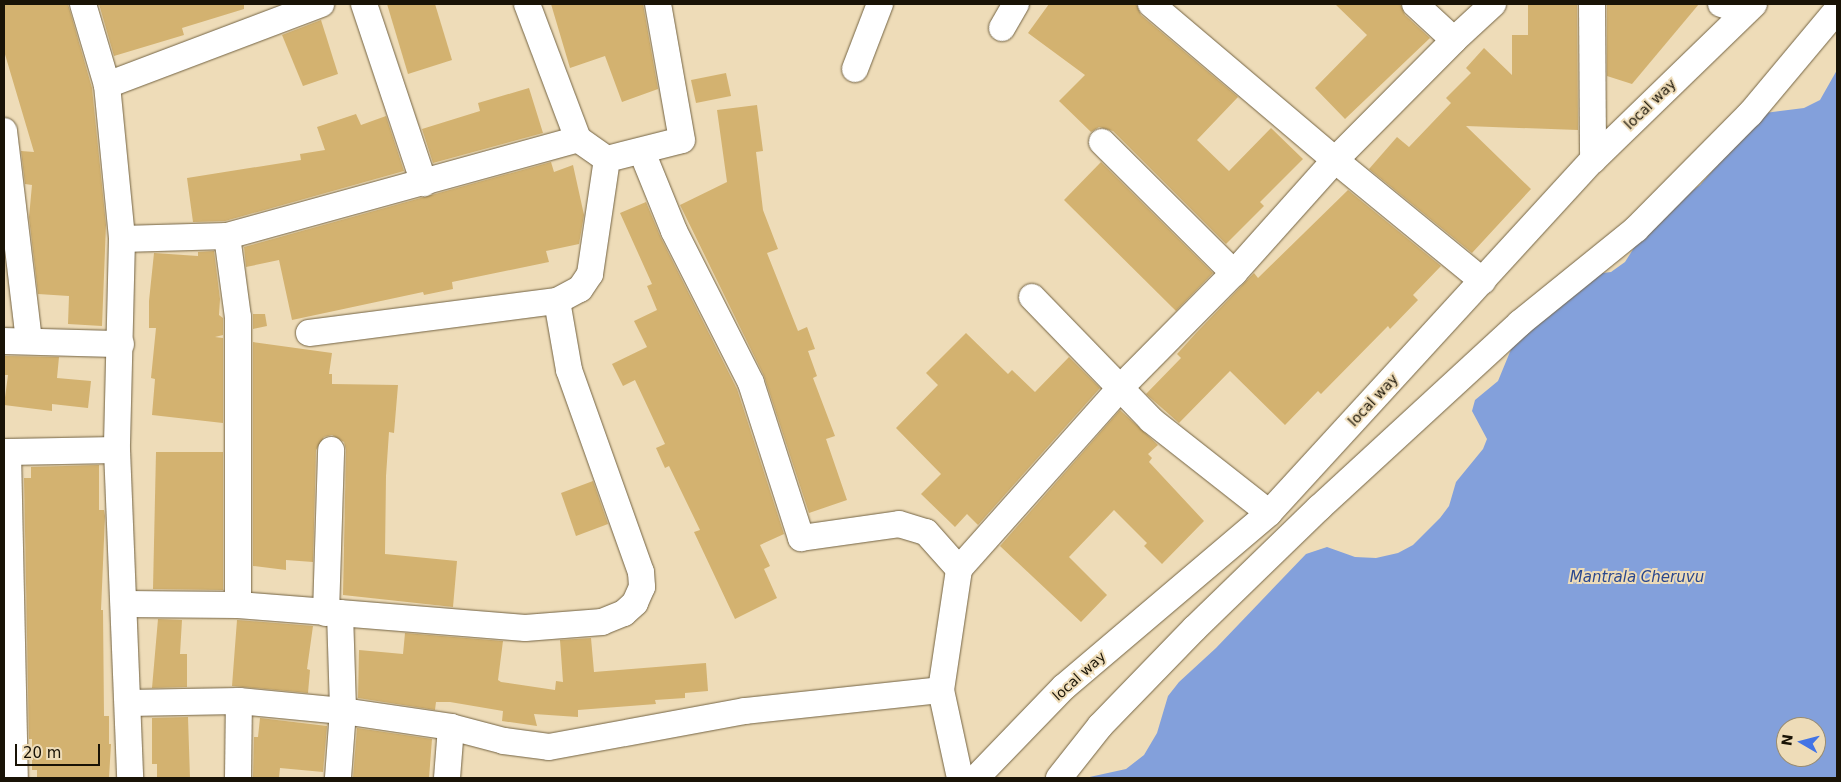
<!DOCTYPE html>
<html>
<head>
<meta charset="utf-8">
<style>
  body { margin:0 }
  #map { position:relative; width:1841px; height:782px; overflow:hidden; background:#eedcb8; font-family:"DejaVu Sans",sans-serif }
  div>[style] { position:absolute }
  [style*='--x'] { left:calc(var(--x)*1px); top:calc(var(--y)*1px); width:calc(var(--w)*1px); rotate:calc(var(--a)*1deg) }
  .water>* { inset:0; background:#83a0db }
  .building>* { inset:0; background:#d3b270 }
  .roads { filter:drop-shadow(0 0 1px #736343) drop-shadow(0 0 1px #736343) }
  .minor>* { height:26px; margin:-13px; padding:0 13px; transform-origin:13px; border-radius:13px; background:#fff }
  span { translate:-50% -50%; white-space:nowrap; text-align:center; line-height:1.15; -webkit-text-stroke:4px #eedcb8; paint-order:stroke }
  .street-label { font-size:14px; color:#191306 }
  .water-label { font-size:15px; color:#29478e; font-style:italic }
  .frame { position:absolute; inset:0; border:5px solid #191306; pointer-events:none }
  .north { position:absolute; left:1776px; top:717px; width:50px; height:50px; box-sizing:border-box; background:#eedcb8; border:1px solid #998c71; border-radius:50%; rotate:278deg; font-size:14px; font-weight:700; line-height:20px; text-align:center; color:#191306 }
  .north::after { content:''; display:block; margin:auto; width:18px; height:22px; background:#4374e5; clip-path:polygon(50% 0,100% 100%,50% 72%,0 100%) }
  .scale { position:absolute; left:15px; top:744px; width:85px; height:22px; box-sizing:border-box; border:2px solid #191306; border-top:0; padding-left:6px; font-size:15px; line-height:18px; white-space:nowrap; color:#191306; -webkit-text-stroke:4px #eedcb8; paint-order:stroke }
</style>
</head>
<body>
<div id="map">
  <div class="water">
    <i style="clip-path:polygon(evenodd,1837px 70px,1837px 778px,1085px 778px,1126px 769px,1144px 755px,1157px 733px,1168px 696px,1179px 682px,1216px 648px,1306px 554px,1327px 547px,1355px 557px,1376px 558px,1398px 553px,1413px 545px,1440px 518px,1449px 506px,1456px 482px,1483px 449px,1487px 439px,1472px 411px,1475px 400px,1498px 381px,1512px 347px,1595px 274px,1611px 272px,1625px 262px,1651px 221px,1700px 185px,1754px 123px,1765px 113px,1804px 108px,1820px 100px,1837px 70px,1786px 727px,1816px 727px,1816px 757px,1786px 757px,1786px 727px)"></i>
  </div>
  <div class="building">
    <i style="clip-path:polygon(4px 4px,68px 4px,92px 88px,106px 225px,102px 326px,68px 324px,69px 296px,38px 294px,29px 217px,32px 185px,25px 184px,21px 151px,34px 152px,4px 51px)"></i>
    <i style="clip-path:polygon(99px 4px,244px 4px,244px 9px,182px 28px,184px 35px,114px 56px)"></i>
    <i style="clip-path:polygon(387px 4px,435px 4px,452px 60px,408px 74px)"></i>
    <i style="clip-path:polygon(551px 4px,643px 4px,658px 89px,622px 102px,605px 56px,570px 68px)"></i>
    <i style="clip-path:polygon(1049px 4px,1136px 4px,1141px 15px,1238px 97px,1197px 140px,1229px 171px,1271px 128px,1303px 159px,1260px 202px,1264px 206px,1226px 244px,1113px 131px,1099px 127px,1091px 132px,1059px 101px,1085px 75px,1028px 33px)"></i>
    <i style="clip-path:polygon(1335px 4px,1400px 4px,1405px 15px,1430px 38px,1345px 119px,1315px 88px,1367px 35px)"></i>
    <i style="clip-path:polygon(1528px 4px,1577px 4px,1578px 130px,1466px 126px,1531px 189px,1472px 253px,1369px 169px,1397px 137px,1409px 147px,1451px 103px,1446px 98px,1471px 73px,1466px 68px,1484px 48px,1512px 75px,1512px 35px,1528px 35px)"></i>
    <i style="clip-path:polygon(1607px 4px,1699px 4px,1632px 84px,1607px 76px)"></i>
    <i style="clip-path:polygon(321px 20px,338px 74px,303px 86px,282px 35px)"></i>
    <i style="clip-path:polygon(726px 73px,731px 96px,696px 103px,691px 80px)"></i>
    <i style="clip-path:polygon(529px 88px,543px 133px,433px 163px,422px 129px,480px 111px,478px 103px)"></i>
    <i style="clip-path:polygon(757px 105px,763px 151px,756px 152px,763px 210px,778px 249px,767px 253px,798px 331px,807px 327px,815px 349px,808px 351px,817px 376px,813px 378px,835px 436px,826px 439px,847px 500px,809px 513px,764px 376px,680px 205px,727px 182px,717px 110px)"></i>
    <i style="clip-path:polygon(356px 114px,361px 125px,386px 116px,404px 171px,225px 221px,193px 222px,187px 178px,301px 160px,300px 154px,325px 150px,317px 127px)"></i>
    <i style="clip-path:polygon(551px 162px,554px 172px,573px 165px,584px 215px,579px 244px,546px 251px,549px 262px,452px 282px,453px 289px,424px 295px,423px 292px,292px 320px,279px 260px,246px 267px,244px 247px)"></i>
    <i style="clip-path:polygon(1101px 162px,1213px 273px,1176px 311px,1064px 200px)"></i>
    <i style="clip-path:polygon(1348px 190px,1441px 266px,1413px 295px,1418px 300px,1390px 329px,1388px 326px,1321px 394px,1318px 391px,1285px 425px,1230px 371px,1179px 423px,1146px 394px,1181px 358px,1177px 354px,1197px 332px,1254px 273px,1258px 278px)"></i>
    <i style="clip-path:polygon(646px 202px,661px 238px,737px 389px,784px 534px,760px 545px,770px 566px,764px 569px,777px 598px,735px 619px,694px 532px,700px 530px,669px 466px,665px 468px,656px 448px,665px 444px,635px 380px,623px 386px,612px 364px,647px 347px,634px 321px,657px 310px,647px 286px,652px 284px,620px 213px)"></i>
    <i style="clip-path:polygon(214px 251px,220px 299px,219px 315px,223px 318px,223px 335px,215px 337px,223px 338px,223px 423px,152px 415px,155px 379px,151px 378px,156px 328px,149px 328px,149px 301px,154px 253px,198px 256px,198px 252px)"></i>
    <i style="clip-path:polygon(253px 314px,265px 314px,267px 326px,253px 329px)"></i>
    <i style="clip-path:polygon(966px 333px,1008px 374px,1012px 370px,1035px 392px,1069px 357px,1100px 388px,978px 525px,967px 514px,955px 527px,921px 494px,941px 474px,896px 428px,938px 385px,926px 373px)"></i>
    <i style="clip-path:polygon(253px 342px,332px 353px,329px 374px,332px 374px,332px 384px,398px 385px,394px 433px,389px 432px,386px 476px,385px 554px,457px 561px,453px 607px,343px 595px,346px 450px,344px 442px,332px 435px,324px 437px,316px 450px,313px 562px,286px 560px,286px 570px,253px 566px)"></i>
    <i style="clip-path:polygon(4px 356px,59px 357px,57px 378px,91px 381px,88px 408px,52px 404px,52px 411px,4px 405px,8px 375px,4px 375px)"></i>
    <i style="clip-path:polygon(1120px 410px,1158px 445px,1148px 454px,1152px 458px,1149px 462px,1204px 521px,1162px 564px,1144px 546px,1147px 543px,1114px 510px,1069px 557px,1107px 595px,1081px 622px,1000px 546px)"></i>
    <i style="clip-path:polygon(156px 452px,223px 452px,223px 590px,153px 589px)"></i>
    <i style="clip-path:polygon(99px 465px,99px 510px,104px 510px,105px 516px,101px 610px,103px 610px,104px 716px,109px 716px,109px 744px,111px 744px,109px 778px,37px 778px,37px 770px,32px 770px,32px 739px,29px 739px,24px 478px,31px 478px,31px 467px)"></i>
    <i style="clip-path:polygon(593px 481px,608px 524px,576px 536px,561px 493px)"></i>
    <i style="clip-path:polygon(158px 619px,182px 620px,180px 654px,187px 654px,187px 687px,152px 688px)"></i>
    <i style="clip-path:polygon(237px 620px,313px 626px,307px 669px,310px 670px,308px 693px,232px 686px)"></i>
    <i style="clip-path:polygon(405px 633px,503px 641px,498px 680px,501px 682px,555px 690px,556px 681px,563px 682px,560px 640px,591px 638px,594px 672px,706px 663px,708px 691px,685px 693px,685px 698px,655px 700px,656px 704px,578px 710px,578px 717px,534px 714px,537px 726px,502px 721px,503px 711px,450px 702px,436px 702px,435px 710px,358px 698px,359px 650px,403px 654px)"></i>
    <i style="clip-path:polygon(188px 717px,190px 778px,157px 778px,157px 764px,152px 764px,152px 718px)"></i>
    <i style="clip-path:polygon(260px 718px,327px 726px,323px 772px,280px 768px,279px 778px,253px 778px,254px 737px,258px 737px)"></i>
    <i style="clip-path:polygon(357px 728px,432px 739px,429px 778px,353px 778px)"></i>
  </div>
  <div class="roads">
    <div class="minor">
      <i style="--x:83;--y:4;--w:84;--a:73.5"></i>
      <i style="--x:107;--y:85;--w:155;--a:84.4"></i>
      <i style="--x:122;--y:239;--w:211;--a:91.4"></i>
      <i style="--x:117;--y:450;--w:328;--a:87.7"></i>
      <i style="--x:364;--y:4;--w:189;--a:71.5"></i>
      <i style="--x:527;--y:4;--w:144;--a:69.3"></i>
      <i style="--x:1151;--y:4;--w:241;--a:40.3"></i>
      <i style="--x:1335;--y:160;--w:191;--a:39.3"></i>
      <i style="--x:1592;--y:4;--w:156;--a:89.6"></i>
      <i style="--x:1721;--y:4;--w:25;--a:18"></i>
      <i style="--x:1002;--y:28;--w:28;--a:-60"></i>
      <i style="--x:1454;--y:40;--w:53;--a:-42.7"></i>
      <i style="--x:855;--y:69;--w:70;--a:-69"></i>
      <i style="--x:107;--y:85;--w:229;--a:-20.7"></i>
      <i style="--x:4;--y:131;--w:211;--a:83.2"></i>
      <i style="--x:1102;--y:142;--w:186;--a:44.8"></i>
      <i style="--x:642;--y:152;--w:85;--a:67.9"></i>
      <i style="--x:674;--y:231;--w:170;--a:63.1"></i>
      <i style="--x:751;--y:383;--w:163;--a:72.1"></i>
      <i style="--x:801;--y:538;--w:99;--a:-8.1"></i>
      <i style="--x:899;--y:524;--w:28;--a:17"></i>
      <i style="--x:926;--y:532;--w:50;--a:48.3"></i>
      <i style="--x:227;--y:236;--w:82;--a:82.3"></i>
      <i style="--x:238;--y:317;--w:288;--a:90"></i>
      <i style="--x:122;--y:239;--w:105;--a:-1.6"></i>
      <i style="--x:227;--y:236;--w:364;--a:-15.4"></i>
      <i style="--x:578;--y:139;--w:35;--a:35"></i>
      <i style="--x:607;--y:159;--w:77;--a:-14.2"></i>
      <i style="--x:682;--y:140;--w:138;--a:-100"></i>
      <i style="--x:1032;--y:297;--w:171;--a:45.9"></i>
      <i style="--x:1151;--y:420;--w:150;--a:38.2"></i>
      <i style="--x:557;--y:301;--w:26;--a:-28"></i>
      <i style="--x:580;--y:289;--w:18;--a:-56"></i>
      <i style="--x:590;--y:274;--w:116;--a:-81.6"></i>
      <i style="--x:309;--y:333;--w:250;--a:-7.4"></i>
      <i style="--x:557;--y:301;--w:70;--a:80.1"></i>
      <i style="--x:569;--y:370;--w:214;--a:70.4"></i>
      <i style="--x:641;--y:572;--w:15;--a:86"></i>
      <i style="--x:642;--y:587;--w:17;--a:114"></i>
      <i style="--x:635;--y:603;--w:15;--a:138"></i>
      <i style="--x:624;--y:613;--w:24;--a:158"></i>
      <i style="--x:602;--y:622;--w:77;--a:175.5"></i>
      <i style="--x:525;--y:628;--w:186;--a:-175.4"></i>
      <i style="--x:4;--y:341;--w:117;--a:1.5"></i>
      <i style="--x:4;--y:452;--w:113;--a:-1"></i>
      <i style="--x:8;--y:452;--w:326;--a:88.8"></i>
      <i style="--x:125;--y:604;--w:113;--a:0.5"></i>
      <i style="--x:238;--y:605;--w:102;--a:4.5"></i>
      <i style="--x:340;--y:613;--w:98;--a:88.2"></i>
      <i style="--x:343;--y:711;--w:67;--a:94.3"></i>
      <i style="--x:326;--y:613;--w:163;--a:-88.2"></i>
      <i style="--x:128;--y:703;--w:111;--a:-1"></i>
      <i style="--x:239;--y:701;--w:104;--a:5.5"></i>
      <i style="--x:343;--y:711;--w:109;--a:8.4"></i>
      <i style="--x:451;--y:727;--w:55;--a:14.8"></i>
      <i style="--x:504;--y:741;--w:45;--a:7.6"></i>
      <i style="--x:549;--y:747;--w:199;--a:-10.4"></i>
      <i style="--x:745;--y:711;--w:197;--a:-6.1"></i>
      <i style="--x:238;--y:778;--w:77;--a:-89.3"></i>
      <i style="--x:447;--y:778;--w:51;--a:-85.5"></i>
      <i style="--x:960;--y:778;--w:90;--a:-102.2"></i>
      <i style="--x:941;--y:690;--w:122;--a:-81.5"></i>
      <i style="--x:959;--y:569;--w:242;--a:-48.3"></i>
      <i style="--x:1120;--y:388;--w:162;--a:-45.3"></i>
      <i style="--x:1234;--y:273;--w:152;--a:-48.2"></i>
      <i style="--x:1335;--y:160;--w:169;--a:-45.2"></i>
      <i style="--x:1454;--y:40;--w:53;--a:-137.3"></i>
      <i style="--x:976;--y:778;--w:127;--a:-46"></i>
      <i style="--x:1064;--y:687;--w:269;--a:-40.3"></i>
      <i style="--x:1269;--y:513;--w:479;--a:-47.5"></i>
      <i style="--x:1593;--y:160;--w:224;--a:-44.1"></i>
      <i style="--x:1059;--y:778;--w:66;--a:-51.7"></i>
      <i style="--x:1100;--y:726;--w:136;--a:-45.9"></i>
      <i style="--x:1195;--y:628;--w:173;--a:-44.1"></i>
      <i style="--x:1319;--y:508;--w:273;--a:-42.6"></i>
      <i style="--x:1520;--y:323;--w:149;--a:-39"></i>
      <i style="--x:1636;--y:229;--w:162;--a:-45.3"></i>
      <i style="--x:1750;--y:114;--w:136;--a:-50.1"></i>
    </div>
  </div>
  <div class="street-label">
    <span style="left:1650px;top:104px;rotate:-44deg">local way</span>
    <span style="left:1373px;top:400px;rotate:-47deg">local way</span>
    <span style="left:1079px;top:676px;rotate:-42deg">local way</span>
  </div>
  <div class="water-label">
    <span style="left:1637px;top:578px">Mantrala Cheruvu</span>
  </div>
  <div class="frame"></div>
  <div class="north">N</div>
  <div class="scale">20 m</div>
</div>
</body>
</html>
